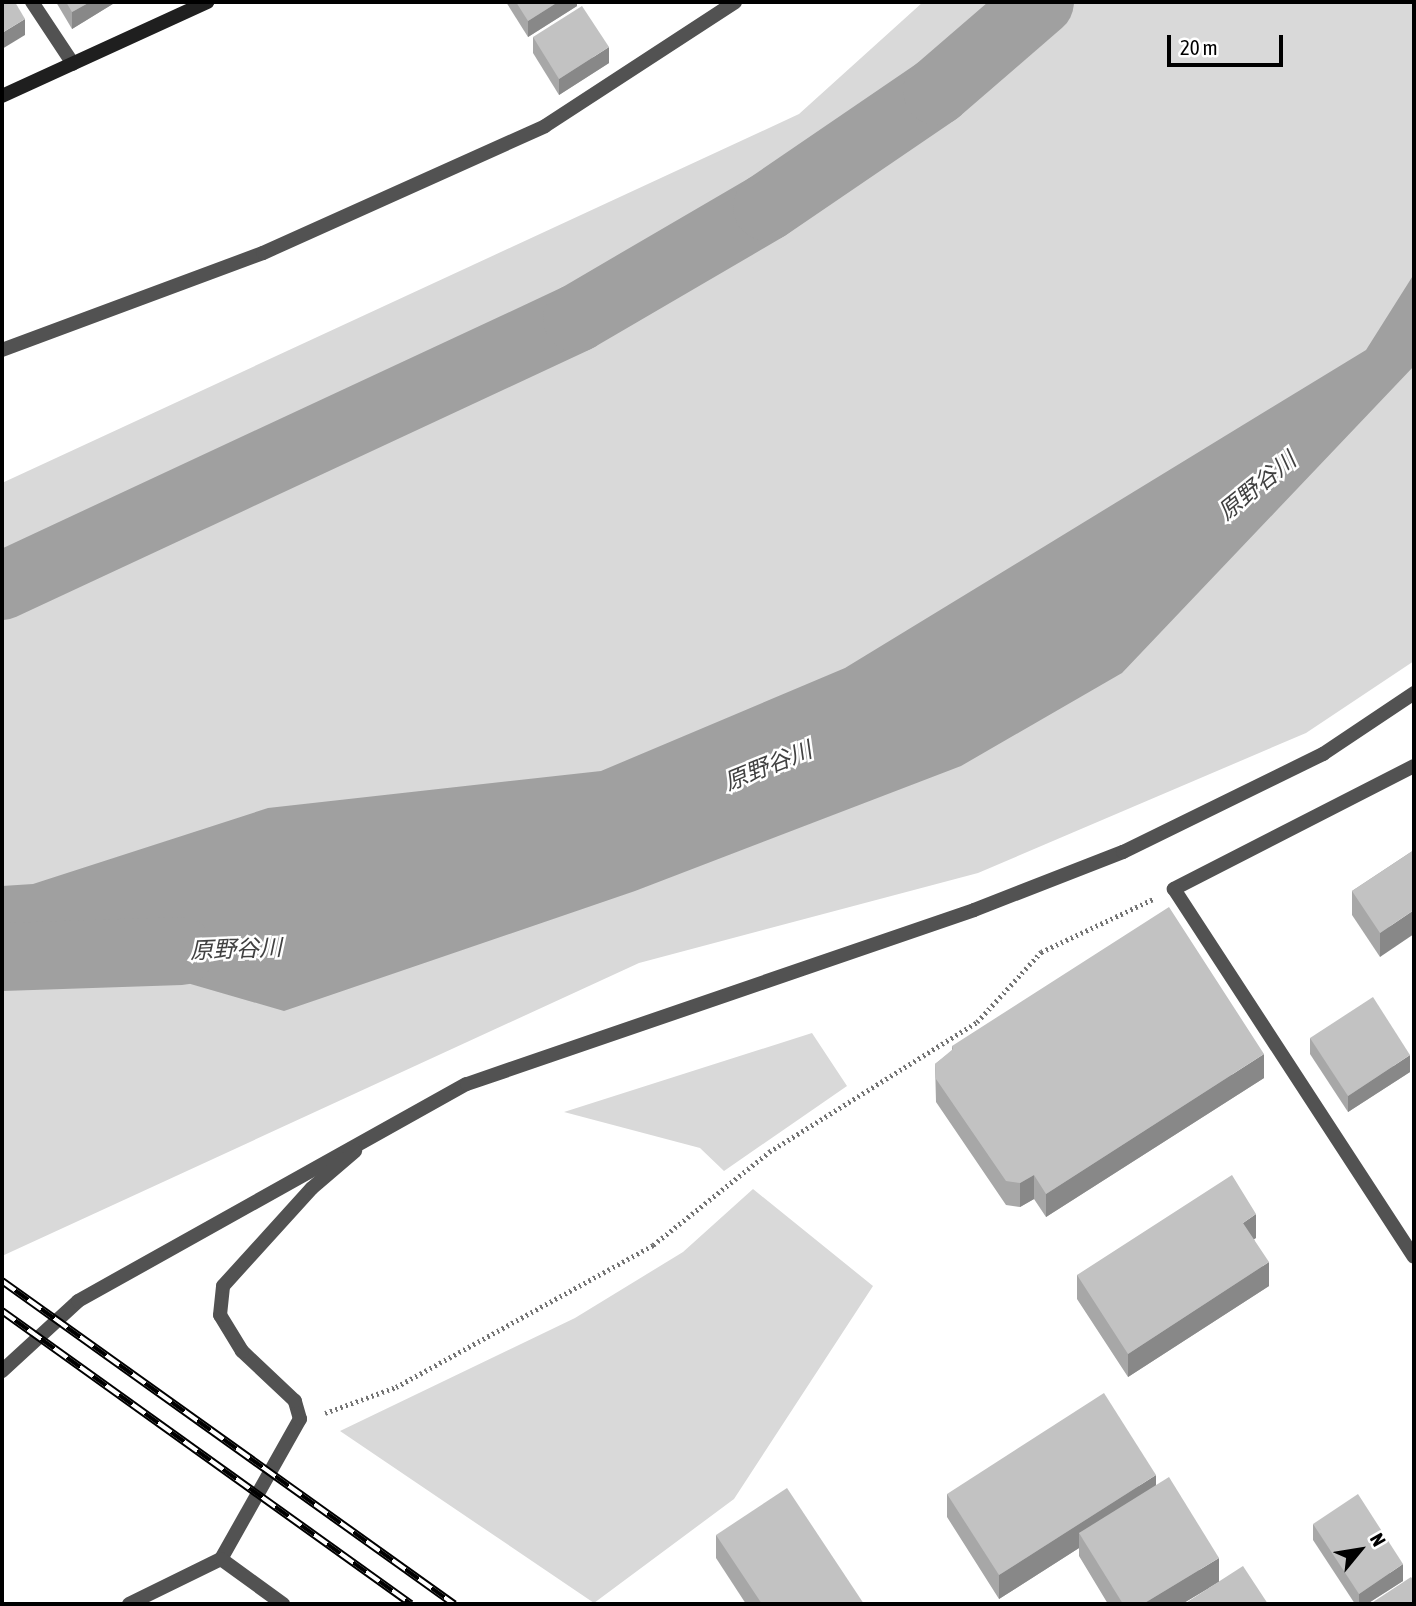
<!DOCTYPE html>
<html>
<head>
<meta charset="utf-8">
<style>
  body { margin:0 }
  #map { position:relative; width:1416px; height:1606px; overflow:hidden; background:#fff; font-family:"Asap Condensed","Noto Sans JP",sans-serif }
  div>[style] { position:absolute }
  [style*='--x'] { left:calc(var(--x)*1px); top:calc(var(--y)*1px); width:calc(var(--w)*1px); rotate:calc(var(--a)*1deg) }
  .green>* { inset:0; background:#d9d9d9 }
  .water>* { inset:0; background:#a0a0a0 }
  .river>* { height:68px; margin:-34px; padding:0 34px; transform-origin:34px; border-radius:34px; background:#a0a0a0 }
  .path>* { height:4.5px; margin-top:-2.25px; transform-origin:0; background:repeating-linear-gradient(90deg,#747474 0 2px,transparent 0 5.5px) }
  .street>* { height:14px; margin:-7px; padding:0 7px; transform-origin:7px; border-radius:7px; background:#525252 }
  .secondary>* { height:14px; margin:-7px; padding:0 7px; transform-origin:7px; border-radius:7px; background:#1f1f1f }
  .rail>* { height:8px; margin-top:-4px; transform-origin:0; background:repeating-linear-gradient(90deg,#fff 0 16px,#000 0 32px); box-sizing:border-box; border-block:2px solid #000 }
  .wall>* { inset:0; background:#a7a7a7 }
  .shaded-wall>* { inset:0; background:#888 }
  .building>* { inset:0; background:#c2c2c2 }
  span { translate:-50% -50%; white-space:nowrap; text-align:center; line-height:1.15; -webkit-text-stroke:5px #fff; paint-order:stroke }
  .water-label { font-size:23px; color:#414141; font-style:italic }
  .frame { position:absolute; inset:0; border:4px solid #000; pointer-events:none }
  .north { position:absolute; left:1325px; top:1515px; width:70px; height:70px; -webkit-text-stroke:5px #fff; paint-order:stroke; rotate:60deg; font-size:19px; font-weight:700; line-height:28px; text-align:center; color:#000 }
  .north::after { content:''; display:block; margin:auto; width:24px; height:32px; background:#000; clip-path:polygon(50% 0,100% 100%,50% 72%,0 100%) }
  .scale { position:absolute; left:1167px; top:35px; width:116px; height:32px; box-sizing:border-box; border:4px solid #000; border-top:0; padding-left:9px; font-size:21px; line-height:24px; white-space:nowrap; color:#000; -webkit-text-stroke:5px #fff; paint-order:stroke }
</style>
</head>
<body>
<div id="map">
  <div class="green">
    <i style="clip-path:polygon(923px 2px,1414px 2px,1414px 661px,1306px 733px,978px 873px,639px 963px,2px 1256px,2px 483px,799px 114px)"></i>
    <i style="clip-path:polygon(812px 1033px,847px 1086px,724px 1171px,700px 1148px,564px 1112px)"></i>
    <i style="clip-path:polygon(753px 1189px,873px 1286px,734px 1499px,594px 1603px,340px 1431px,575px 1318px,683px 1252px)"></i>
  </div>
  <div class="water">
    <i style="clip-path:polygon(1414px 274px,1414px 366px,1122px 673px,961px 766px,635px 891px,284px 1011px,70px 949px,2px 965px,2px 886px,33px 884px,268px 808px,601px 771px,845px 668px,1366px 350px)"></i>
  </div>
  <div class="river">
    <i style="--x:2;--y:586;--w:634;--a:-24.99"></i>
    <i style="--x:577;--y:318;--w:220;--a:-30.3"></i>
    <i style="--x:767;--y:207;--w:206;--a:-34.3"></i>
    <i style="--x:937;--y:91;--w:136;--a:-40.8"></i>
    <i style="--x:2;--y:957;--w:179;--a:-1.9"></i>
  </div>
  <div class="path">
    <i style="--x:325;--y:1413;--w:76;--a:-20.1"></i>
    <i style="--x:396;--y:1387;--w:294;--a:-28.9"></i>
    <i style="--x:653;--y:1245;--w:149;--a:-38.7"></i>
    <i style="--x:769;--y:1152;--w:245;--a:-32"></i>
    <i style="--x:977;--y:1022;--w:95;--a:-47.6"></i>
    <i style="--x:1041;--y:952;--w:124;--a:-25.3"></i>
  </div>
  <div class="street">
    <i style="--x:32;--y:2;--w:74;--a:56.5"></i>
    <i style="--x:2;--y:350;--w:278;--a:-20.4"></i>
    <i style="--x:263;--y:253;--w:309;--a:-24.2"></i>
    <i style="--x:545;--y:126;--w:227;--a:-33.1"></i>
    <i style="--x:1414;--y:766;--w:270;--a:152.9"></i>
    <i style="--x:1174;--y:889;--w:439;--a:56.9"></i>
    <i style="--x:2;--y:1371;--w:103;--a:-42.6"></i>
    <i style="--x:78;--y:1301;--w:445;--a:-29.2"></i>
    <i style="--x:467;--y:1084;--w:536;--a:-18.94"></i>
    <i style="--x:974;--y:910;--w:160;--a:-21.3"></i>
    <i style="--x:1123;--y:852;--w:223;--a:-26.1"></i>
    <i style="--x:1323;--y:754;--w:110;--a:-33.8"></i>
    <i style="--x:221;--y:1559;--w:161;--a:-60.6"></i>
    <i style="--x:300;--y:1419;--w:19;--a:-106"></i>
    <i style="--x:295;--y:1401;--w:73;--a:-136.7"></i>
    <i style="--x:242;--y:1351;--w:42;--a:-121.4"></i>
    <i style="--x:220;--y:1315;--w:29;--a:-84"></i>
    <i style="--x:223;--y:1286;--w:132;--a:-47.8"></i>
    <i style="--x:312;--y:1188;--w:57;--a:-40.7"></i>
    <i style="--x:129;--y:1604;--w:102;--a:-26.1"></i>
    <i style="--x:221;--y:1559;--w:77;--a:36"></i>
  </div>
  <div class="secondary">
    <i style="--x:2;--y:96;--w:226;--a:-24.6"></i>
  </div>
  <div class="rail">
    <i style="--x:2;--y:1281;--w:556;--a:35.55"></i>
    <i style="--x:2;--y:1311;--w:503;--a:35.62"></i>
  </div>
  <div class="wall">
    <i style="clip-path:polygon(56px 2px,116px 2px,72px 29px)"></i>
    <i style="clip-path:polygon(506px 2px,577px 2px,577px 6px,528px 37px)"></i>
    <i style="clip-path:polygon(533px 37px,609px 63px,559px 95px,533px 53px)"></i>
    <i style="clip-path:polygon(1414px 850px,1380px 957px,1352px 915px,1352px 891px)"></i>
    <i style="clip-path:polygon(1310px 1038px,1410px 1072px,1348px 1112px,1310px 1054px)"></i>
    <i style="clip-path:polygon(952px 1046px,1264px 1078px,1046px 1217px,1034px 1199px,1020px 1207px,1006px 1205px,936px 1102px,935px 1064px,952px 1051px)"></i>
    <i style="clip-path:polygon(1256px 1238px,1254px 1239px,1269px 1286px,1128px 1377px,1077px 1299px,1077px 1275px)"></i>
    <i style="clip-path:polygon(1156px 1485px,1209px 1588px,1182px 1604px,1108px 1604px,1079px 1556px,1079px 1548px,999px 1599px,947px 1517px,947px 1494px)"></i>
    <i style="clip-path:polygon(1313px 1524px,1403px 1581px,1367px 1604px,1355px 1604px,1313px 1540px)"></i>
    <i style="clip-path:polygon(716px 1535px,864px 1604px,746px 1604px,716px 1558px)"></i>
  </div>
  <div class="shaded-wall">
    <i style="clip-path:polygon(90px 2px,116px 2px,72px 29px,72px 12px)"></i>
    <i style="clip-path:polygon(558px 2px,577px 2px,577px 6px,528px 37px,528px 21px)"></i>
    <i style="clip-path:polygon(25px 19px,25px 35px,2px 49px,2px 33px)"></i>
    <i style="clip-path:polygon(609px 47px,609px 63px,559px 95px,559px 79px)"></i>
    <i style="clip-path:polygon(1414px 910px,1414px 934px,1380px 957px,1380px 933px)"></i>
    <i style="clip-path:polygon(1264px 1054px,1264px 1078px,1046px 1217px,1046px 1194px)"></i>
    <i style="clip-path:polygon(1410px 1055px,1410px 1072px,1348px 1112px,1348px 1096px)"></i>
    <i style="clip-path:polygon(1034px 1175px,1034px 1199px,1020px 1207px,1020px 1183px)"></i>
    <i style="clip-path:polygon(1256px 1214px,1256px 1238px,1243px 1246px,1243px 1223px)"></i>
    <i style="clip-path:polygon(1269px 1262px,1269px 1286px,1128px 1377px,1128px 1354px)"></i>
    <i style="clip-path:polygon(1156px 1475px,1156px 1498px,1079px 1533px,1079px 1548px,999px 1599px,999px 1575px)"></i>
    <i style="clip-path:polygon(1219px 1558px,1219px 1582px,1182px 1604px,1143px 1604px)"></i>
    <i style="clip-path:polygon(1403px 1564px,1403px 1581px,1367px 1604px,1359px 1604px,1359px 1594px)"></i>
  </div>
  <div class="building">
    <i style="clip-path:polygon(2px 2px,15px 2px,25px 19px,2px 33px)"></i>
    <i style="clip-path:polygon(66px 2px,90px 2px,72px 12px)"></i>
    <i style="clip-path:polygon(516px 2px,558px 2px,528px 21px)"></i>
    <i style="clip-path:polygon(582px 6px,609px 47px,559px 79px,533px 37px)"></i>
    <i style="clip-path:polygon(1414px 850px,1414px 910px,1380px 933px,1352px 891px)"></i>
    <i style="clip-path:polygon(1169px 907px,1264px 1054px,1046px 1194px,1034px 1175px,1020px 1183px,1006px 1181px,936px 1079px,935px 1064px,953px 1049px,952px 1046px)"></i>
    <i style="clip-path:polygon(1373px 997px,1410px 1055px,1348px 1096px,1310px 1038px)"></i>
    <i style="clip-path:polygon(1232px 1175px,1256px 1214px,1243px 1223px,1269px 1262px,1128px 1354px,1077px 1275px)"></i>
    <i style="clip-path:polygon(1104px 1393px,1156px 1475px,999px 1575px,947px 1494px)"></i>
    <i style="clip-path:polygon(1169px 1477px,1219px 1558px,1143px 1604px,1123px 1604px,1079px 1533px)"></i>
    <i style="clip-path:polygon(787px 1488px,864px 1604px,762px 1604px,716px 1535px)"></i>
    <i style="clip-path:polygon(1358px 1494px,1403px 1564px,1359px 1594px,1313px 1524px)"></i>
    <i style="clip-path:polygon(1243px 1566px,1268px 1604px,1184px 1604px)"></i>
    <i style="clip-path:polygon(1411px 1577px,1414px 1581px,1414px 1604px,1370px 1604px)"></i>
  </div>
  <div class="water-label">
    <span style="left:1257px;top:486px;rotate:-39deg">原野谷川</span>
    <span style="left:768px;top:766px;rotate:-22deg">原野谷川</span>
    <span style="left:236px;top:949px;rotate:-2deg">原野谷川</span>
  </div>
  <div class="frame"></div>
  <div class="north">N</div>
  <div class="scale">20 m</div>
</div>
</body>
</html>
